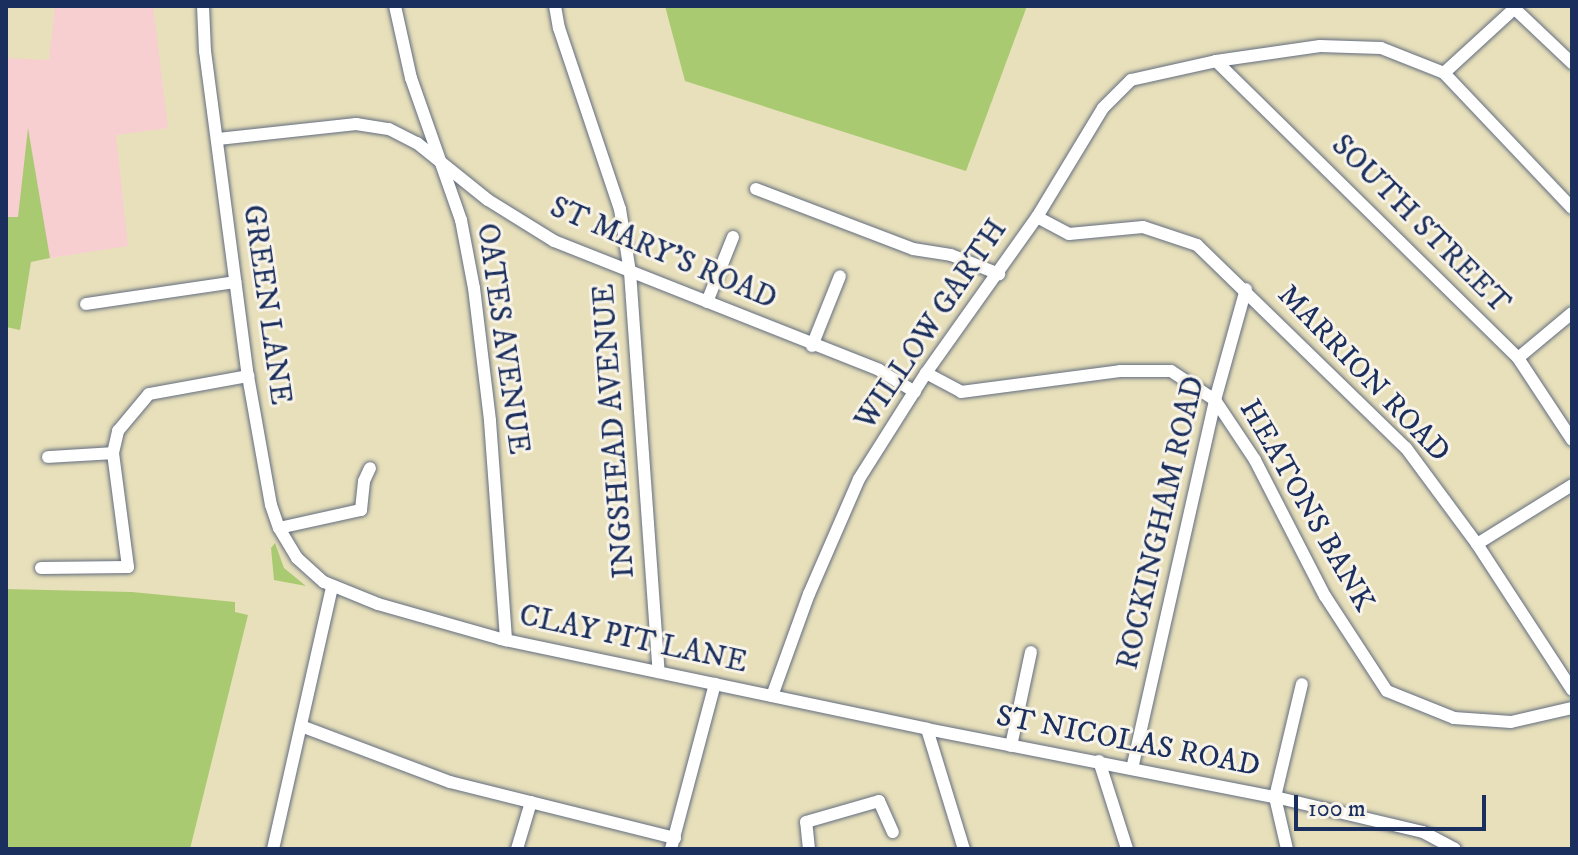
<!DOCTYPE html>
<html>
<head>
<meta charset="utf-8">
<style>
  body { margin:0 }
  #map { position:relative; width:1578px; height:855px; overflow:hidden; background:#e8e0bb; font-family:"IM FELL DW Pica",serif }
  div>[style] { position:absolute }
  [style*='--x'] { left:calc(var(--x)*1px); top:calc(var(--y)*1px); width:calc(var(--w)*1px); rotate:calc(var(--a)*1deg) }
  .built>* { inset:0; background:#f7cfd0 }
  .green>* { inset:0; background:#aaca72 }
  .roads { filter:drop-shadow(0 0 2px #636d7f) drop-shadow(0 0 2px #636d7f) }
  .street>* { height:12px; margin:-6px; padding:0 6px; transform-origin:6px; border-radius:6px; background:#fff }
  span { translate:-50% -50%; white-space:nowrap; text-align:center; line-height:1.15; -webkit-text-stroke:6px #f7f3e8; paint-order:stroke }
  .street-label { font-size:30px; color:#1b2f5e }
  .frame { position:absolute; inset:0; border:8px solid #1b2f5e; pointer-events:none }
  .scale { position:absolute; left:1294px; top:795px; width:192px; height:36px; box-sizing:border-box; border:4px solid #1b2f5e; border-top:0; padding-left:10px; font-size:24px; line-height:28px; white-space:nowrap; color:#1b2f5e; -webkit-text-stroke:6px #f7f3e8; paint-order:stroke }
</style>
</head>
<body>
<div id="map">
  <div class="built">
    <i style="clip-path:polygon(55px 6px,153px 6px,168px 128px,116px 135px,128px 246px,31px 261px,20px 330px,6px 327px,6px 58px,49px 60px)"></i>
  </div>
  <div class="green">
    <i style="clip-path:polygon(665px 6px,1027px 6px,966px 171px,685px 81px)"></i>
    <i style="clip-path:polygon(28px 128px,50px 258px,31px 262px,20px 330px,6px 327px,6px 217px,18px 217px)"></i>
    <i style="clip-path:polygon(275px 543px,284px 568px,306px 586px,274px 580px,271px 548px)"></i>
    <i style="clip-path:polygon(6px 589px,132px 592px,235px 602px,235px 612px,248px 615px,190px 849px,6px 849px)"></i>
  </div>
  <div class="roads">
    <div class="street">
      <i style="--x:203;--y:6;--w:45;--a:87.5"></i>
      <i style="--x:205;--y:51;--w:328;--a:82.5"></i>
      <i style="--x:248;--y:376;--w:131;--a:79.9"></i>
      <i style="--x:271;--y:505;--w:24;--a:71"></i>
      <i style="--x:279;--y:528;--w:35;--a:59"></i>
      <i style="--x:297;--y:558;--w:36;--a:42"></i>
      <i style="--x:324;--y:582;--w:58;--a:22.2"></i>
      <i style="--x:378;--y:604;--w:128;--a:15.9"></i>
      <i style="--x:501;--y:639;--w:435;--a:11.9"></i>
      <i style="--x:927;--y:729;--w:355;--a:11.1"></i>
      <i style="--x:1275;--y:797;--w:152;--a:13.3"></i>
      <i style="--x:1423;--y:832;--w:36;--a:28"></i>
      <i style="--x:395;--y:6;--w:74;--a:77.5"></i>
      <i style="--x:411;--y:78;--w:151;--a:70.6"></i>
      <i style="--x:461;--y:220;--w:69;--a:79.2"></i>
      <i style="--x:474;--y:288;--w:134;--a:83.1"></i>
      <i style="--x:490;--y:421;--w:220;--a:85.8"></i>
      <i style="--x:555;--y:6;--w:22;--a:80"></i>
      <i style="--x:559;--y:28;--w:191;--a:71.4"></i>
      <i style="--x:620;--y:209;--w:64;--a:81"></i>
      <i style="--x:630;--y:272;--w:401;--a:85.9"></i>
      <i style="--x:1515;--y:9;--w:79;--a:43.5"></i>
      <i style="--x:1216;--y:61;--w:424;--a:44.5"></i>
      <i style="--x:1518;--y:358;--w:98;--a:56.6"></i>
      <i style="--x:1444;--y:73;--w:99;--a:-42.5"></i>
      <i style="--x:218;--y:139;--w:139;--a:-6.2"></i>
      <i style="--x:356;--y:124;--w:33;--a:9"></i>
      <i style="--x:389;--y:129;--w:31;--a:27"></i>
      <i style="--x:417;--y:143;--w:91;--a:38.8"></i>
      <i style="--x:488;--y:200;--w:78;--a:31.8"></i>
      <i style="--x:554;--y:241;--w:350;--a:21.6"></i>
      <i style="--x:879;--y:370;--w:42;--a:31.4"></i>
      <i style="--x:756;--y:189;--w:168;--a:20.9"></i>
      <i style="--x:913;--y:249;--w:38;--a:9"></i>
      <i style="--x:951;--y:255;--w:52;--a:21.6"></i>
      <i style="--x:1037;--y:217;--w:36;--a:28"></i>
      <i style="--x:1069;--y:234;--w:74;--a:-5.4"></i>
      <i style="--x:1143;--y:227;--w:57;--a:18.4"></i>
      <i style="--x:1197;--y:245;--w:291;--a:44.2"></i>
      <i style="--x:1406;--y:448;--w:119;--a:53.5"></i>
      <i style="--x:1477;--y:544;--w:174;--a:56.9"></i>
      <i style="--x:707;--y:302;--w:70;--a:-68.2"></i>
      <i style="--x:86;--y:304;--w:151;--a:-8.4"></i>
      <i style="--x:812;--y:346;--w:75;--a:-68.2"></i>
      <i style="--x:1518;--y:358;--w:70;--a:-39.8"></i>
      <i style="--x:926;--y:373;--w:40;--a:28"></i>
      <i style="--x:961;--y:392;--w:160;--a:-7.5"></i>
      <i style="--x:1120;--y:371;--w:51;--a:0"></i>
      <i style="--x:1171;--y:371;--w:53;--a:33.4"></i>
      <i style="--x:1215;--y:400;--w:72;--a:56.3"></i>
      <i style="--x:1255;--y:460;--w:153;--a:62.8"></i>
      <i style="--x:1325;--y:596;--w:113;--a:56.9"></i>
      <i style="--x:1387;--y:691;--w:72;--a:21.9"></i>
      <i style="--x:1454;--y:718;--w:57;--a:4"></i>
      <i style="--x:1511;--y:722;--w:63;--a:-12.9"></i>
      <i style="--x:48;--y:457;--w:65;--a:-3.5"></i>
      <i style="--x:279;--y:528;--w:84;--a:-12.4"></i>
      <i style="--x:361;--y:510;--w:29;--a:-84"></i>
      <i style="--x:364;--y:481;--w:14;--a:-65"></i>
      <i style="--x:1477;--y:544;--w:112;--a:-31.8"></i>
      <i style="--x:41;--y:568;--w:87;--a:-0.7"></i>
      <i style="--x:128;--y:567;--w:115;--a:-97.5"></i>
      <i style="--x:113;--y:453;--w:23;--a:-77"></i>
      <i style="--x:118;--y:431;--w:48;--a:-50"></i>
      <i style="--x:149;--y:394;--w:101;--a:-10.3"></i>
      <i style="--x:772;--y:696;--w:109;--a:-70.1"></i>
      <i style="--x:809;--y:594;--w:125;--a:-66.5"></i>
      <i style="--x:859;--y:479;--w:125;--a:-57.7"></i>
      <i style="--x:926;--y:373;--w:191;--a:-54.6"></i>
      <i style="--x:1037;--y:217;--w:127;--a:-58.8"></i>
      <i style="--x:1103;--y:108;--w:40;--a:-45"></i>
      <i style="--x:1131;--y:80;--w:87;--a:-12.6"></i>
      <i style="--x:1216;--y:61;--w:105;--a:-8.2"></i>
      <i style="--x:1320;--y:46;--w:61;--a:1.9"></i>
      <i style="--x:1381;--y:48;--w:68;--a:21.6"></i>
      <i style="--x:1444;--y:73;--w:186;--a:46.5"></i>
      <i style="--x:301;--y:726;--w:159;--a:20.6"></i>
      <i style="--x:450;--y:782;--w:232;--a:14"></i>
      <i style="--x:927;--y:729;--w:126;--a:72.9"></i>
      <i style="--x:1011;--y:746;--w:96;--a:-78"></i>
      <i style="--x:1099;--y:761;--w:92;--a:72.3"></i>
      <i style="--x:1132;--y:769;--w:378;--a:-77.3"></i>
      <i style="--x:1215;--y:400;--w:115;--a:-74.4"></i>
      <i style="--x:273;--y:849;--w:269;--a:-77.3"></i>
      <i style="--x:517;--y:849;--w:49;--a:-73.4"></i>
      <i style="--x:671;--y:849;--w:171;--a:-75.1"></i>
      <i style="--x:809;--y:849;--w:27;--a:-96"></i>
      <i style="--x:806;--y:822;--w:76;--a:-16"></i>
      <i style="--x:879;--y:801;--w:34;--a:66"></i>
      <i style="--x:1287;--y:849;--w:53;--a:-103"></i>
      <i style="--x:1275;--y:797;--w:116;--a:-76.6"></i>
    </div>
  </div>
  <div class="street-label">
    <span style="left:1420px;top:225px;rotate:45deg">SOUTH STREET</span>
    <span style="left:663px;top:254px;rotate:23deg">ST MARY'S ROAD</span>
    <span style="left:266px;top:305px;rotate:82deg">GREEN LANE</span>
    <span style="left:932px;top:325px;rotate:-56deg">WILLOW GARTH</span>
    <span style="left:502px;top:339px;rotate:82deg">OATES AVENUE</span>
    <span style="left:1363px;top:374px;rotate:46deg">MARRION ROAD</span>
    <span style="left:615px;top:431px;rotate:-94deg">INGSHEAD AVENUE</span>
    <span style="left:1306px;top:506px;rotate:60deg">HEATONS BANK</span>
    <span style="left:1162px;top:523px;rotate:-77deg">ROCKINGHAM ROAD</span>
    <span style="left:633px;top:640px;rotate:12deg">CLAY PIT LANE</span>
    <span style="left:1128px;top:742px;rotate:11deg">ST NICOLAS ROAD</span>
  </div>
  <div class="frame"></div>
  <div class="scale">100 m</div>
</div>
</body>
</html>
